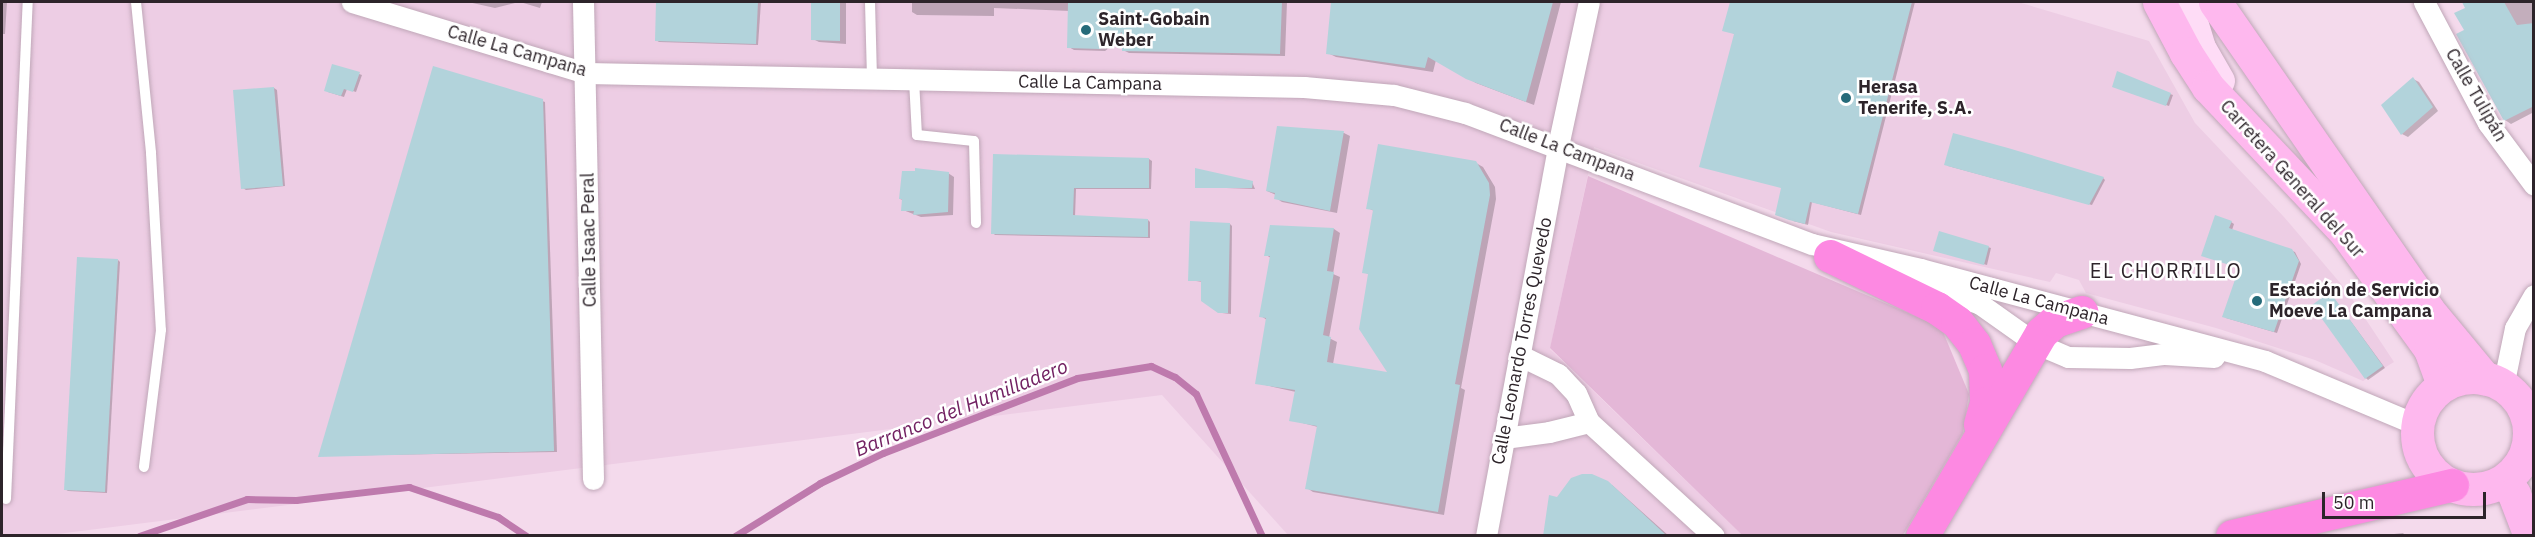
<!DOCTYPE html>
<html>
<head>
<meta charset="utf-8">
<style>
  body { margin:0 }
  #map { position:relative; width:2535px; height:537px; overflow:hidden; background:#f4daec; font-family:"IBM Plex Sans",sans-serif }
  div>[style] { position:absolute }
  [style*='--x'] { left:calc(var(--x)*1px); top:calc(var(--y)*1px); width:calc(var(--w)*1px); rotate:calc(var(--a)*1deg) }
  .built>* { inset:0; background:#edcde4 }
  .green>* { inset:0; background:#e4b7d7 }
  .shadow>* { inset:0; background:#0003 }
  .stream>* { height:7px; margin:-3.5px; padding:0 3.5px; transform-origin:3.5px; border-radius:3.5px; background:#be7aad }
  .building>* { inset:0; background:#b2d3db }
  .roads { filter:drop-shadow(0 0 2px #c0a7b8) drop-shadow(0 0 2px #c0a7b8) }
  .lane>* { height:10px; margin:-5px; padding:0 5px; transform-origin:5px; border-radius:5px; background:#fff }
  .street>* { height:21px; margin:-10.5px; padding:0 10.5px; transform-origin:10.5px; border-radius:10.5px; background:#fff }
  .secondary>* { height:30px; margin:-15px; padding:0 15px; transform-origin:15px; border-radius:15px; background:#fedcf6 }
  .primary>* { height:33px; margin:-16.5px; padding:0 16.5px; transform-origin:16.5px; border-radius:16.5px; background:#feb8ee }
  .primary>.ring { margin:-16.5px; padding:0; box-sizing:content-box; background:none; border:33px solid #feb8ee; border-radius:50% }
  .highway>* { height:33px; margin:-16.5px; padding:0 16.5px; transform-origin:16.5px; border-radius:16.5px; background:#fd89e2 }
  .dots>* { width:16px; height:16px; translate:-50% -50%; box-sizing:border-box; border:3px solid #fff; border-radius:50% }
  span { translate:-50% -50%; white-space:nowrap; text-align:center; line-height:1.15; -webkit-text-stroke:5px #fff; paint-order:stroke }
  .poi-label { font-size:18px; color:#2d242a; font-weight:700 }
  .left { translate:0 -50%; text-align:left }
  .street-label { font-size:18px; color:#2d242a }
  .neighbourhood-label { font-size:20px; color:#2d242a; letter-spacing:1.5px }
  .water-label { font-size:20px; color:#722162; font-style:italic }
  .frame { position:absolute; inset:0; border:3px solid #2d242a; pointer-events:none }
  .scale { position:absolute; left:2322px; top:492px; width:164px; height:27px; box-sizing:border-box; border:3px solid #2d242a; border-top:0; padding-left:8px; font-size:18px; line-height:21px; white-space:nowrap; color:#2d242a; -webkit-text-stroke:4px #fff; paint-order:stroke }
</style>
</head>
<body>
<div id="map">
  <div class="built">
    <i style="clip-path:polygon(2px 2px,2018px 2px,2149px 41px,2195px 123px,2284px 217px,2347px 291px,2394px 362px,2363px 381px,2315px 360px,2216px 328px,2086px 293px,2079px 280px,2056px 273px,2050px 282px,1831px 232px,1594px 147px,1550px 349px,1742px 535px,1288px 535px,1162px 395px,49px 535px,2px 535px)"></i>
  </div>
  <div class="green">
    <i style="clip-path:polygon(1588px 176px,1941px 327px,1969px 394px,1963px 433px,1903px 535px,1742px 535px,1550px 348px)"></i>
  </div>
  <div class="shadow">
    <i style="clip-path:polygon(2px 2px,7px 2px,5px 34px,2px 34px)"></i>
    <i style="clip-path:polygon(468px 2px,519px 2px,495px 8px)"></i>
    <i style="clip-path:polygon(520px 2px,542px 2px,540px 8px)"></i>
    <i style="clip-path:polygon(657px 2px,761px 2px,758px 45px,659px 42px,656px 40px)"></i>
    <i style="clip-path:polygon(813px 2px,846px 2px,846px 44px,819px 42px,813px 39px)"></i>
    <i style="clip-path:polygon(912px 2px,1287px 2px,1285px 56px,1129px 53px,1123px 50px,1124px 37px,1105px 51px,1074px 50px,1069px 47px,1070px 11px,994px 8px,994px 16px,917px 15px,912px 12px)"></i>
    <i style="clip-path:polygon(1333px 2px,1561px 2px,1534px 105px,1476px 83px,1436px 60px,1433px 72px,1336px 57px,1328px 53px)"></i>
    <i style="clip-path:polygon(1732px 2px,1915px 2px,1861px 215px,1812px 202px,1808px 225px,1793px 221px,1735px 34px,1724px 30px)"></i>
    <i style="clip-path:polygon(2464px 2px,2534px 2px,2534px 112px,2511px 124px,2505px 120px,2466px 31px,2467px 9px)"></i>
    <i style="clip-path:polygon(359px 74px,362px 75px,356px 92px,347px 89px,344px 97px,328px 92px)"></i>
    <i style="clip-path:polygon(2413px 79px,2419px 82px,2438px 111px,2408px 137px,2402px 134px)"></i>
    <i style="clip-path:polygon(274px 88px,277px 90px,285px 186px,246px 190px,243px 188px,235px 92px)"></i>
    <i style="clip-path:polygon(2117px 88px,2170px 94px,2173px 95px,2169px 106px)"></i>
    <i style="clip-path:polygon(542px 101px,545px 102px,557px 452px,320px 456px)"></i>
    <i style="clip-path:polygon(1278px 128px,1344px 133px,1350px 136px,1337px 213px,1282px 202px,1276px 198px,1276px 195px,1267px 191px)"></i>
    <i style="clip-path:polygon(995px 156px,1149px 159px,1152px 161px,1151px 189px,1076px 189px,1075px 217px,1148px 220px,1150px 222px,1150px 238px,995px 235px,993px 233px)"></i>
    <i style="clip-path:polygon(1476px 163px,1483px 167px,1495px 187px,1496px 199px,1461px 388px,1465px 390px,1444px 515px,1313px 492px,1307px 488px,1318px 427px,1291px 420px,1296px 392px,1256px 383px,1267px 320px,1261px 316px,1271px 258px,1266px 255px,1271px 226px,1334px 229px,1340px 233px,1333px 274px,1340px 277px,1329px 338px,1337px 342px,1333px 364px,1390px 374px,1370px 275px,1364px 272px,1374px 211px,1368px 208px)"></i>
    <i style="clip-path:polygon(1948px 166px,2103px 178px,2105px 180px,2092px 205px)"></i>
    <i style="clip-path:polygon(948px 173px,954px 177px,953px 215px,921px 217px,903px 210px,903px 200px,900px 199px)"></i>
    <i style="clip-path:polygon(1252px 182px,1255px 189px,1197px 187px)"></i>
    <i style="clip-path:polygon(2231px 222px,2234px 224px,2232px 230px,2295px 252px,2301px 264px,2277px 333px,2226px 318px,2241px 268px,2206px 256px)"></i>
    <i style="clip-path:polygon(1230px 224px,1232px 226px,1231px 314px,1222px 313px,1202px 301px,1203px 282px,1189px 280px)"></i>
    <i style="clip-path:polygon(1940px 233px,1991px 248px,1987px 265px,1938px 251px)"></i>
    <i style="clip-path:polygon(118px 260px,120px 262px,107px 493px,68px 491px,65px 489px)"></i>
    <i style="clip-path:polygon(2330px 293px,2385px 368px,2368px 380px,2366px 378px)"></i>
    <i style="clip-path:polygon(1612px 485px,1669px 536px,1545px 536px,1557px 498px)"></i>
    <i style="clip-path:polygon(2403px 533px,2406px 536px,2376px 536px)"></i>
  </div>
  <div class="stream">
    <i style="--x:139;--y:536;--w:114;--a:-18.9"></i>
    <i style="--x:247;--y:499;--w:49;--a:1.2"></i>
    <i style="--x:296;--y:500;--w:114;--a:-6.6"></i>
    <i style="--x:409;--y:487;--w:94;--a:18.6"></i>
    <i style="--x:498;--y:517;--w:34;--a:34"></i>
    <i style="--x:735;--y:536;--w:100;--a:-31.9"></i>
    <i style="--x:820;--y:483;--w:70;--a:-25.5"></i>
    <i style="--x:883;--y:453;--w:208;--a:-21.1"></i>
    <i style="--x:1077;--y:378;--w:75;--a:-9.2"></i>
    <i style="--x:1151;--y:366;--w:26;--a:25"></i>
    <i style="--x:1175;--y:377;--w:27;--a:39"></i>
    <i style="--x:1196;--y:394;--w:157;--a:65.1"></i>
  </div>
  <div class="building">
    <i style="clip-path:polygon(656px 2px,758px 2px,756px 44px,655px 41px)"></i>
    <i style="clip-path:polygon(811px 2px,840px 2px,840px 41px,811px 40px)"></i>
    <i style="clip-path:polygon(1068px 2px,1282px 2px,1280px 54px,1122px 51px,1122px 32px,1100px 49px,1067px 48px)"></i>
    <i style="clip-path:polygon(1331px 2px,1553px 2px,1526px 102px,1466px 79px,1428px 57px,1425px 68px,1326px 54px)"></i>
    <i style="clip-path:polygon(1730px 2px,1912px 2px,1858px 214px,1810px 202px,1805px 224px,1789px 220px,1775px 215px,1781px 188px,1699px 167px,1734px 34px,1722px 31px)"></i>
    <i style="clip-path:polygon(2462px 2px,2504px 2px,2517px 25px,2534px 23px,2534px 106px,2504px 121px,2456px 34px,2464px 30px,2454px 13px,2465px 8px)"></i>
    <i style="clip-path:polygon(332px 64px,360px 72px,353px 92px,344px 89px,341px 96px,324px 91px)"></i>
    <i style="clip-path:polygon(433px 66px,543px 99px,554px 451px,318px 457px)"></i>
    <i style="clip-path:polygon(2117px 71px,2171px 93px,2166px 106px,2112px 87px)"></i>
    <i style="clip-path:polygon(2413px 77px,2433px 107px,2401px 135px,2381px 105px)"></i>
    <i style="clip-path:polygon(274px 87px,283px 186px,241px 189px,233px 90px)"></i>
    <i style="clip-path:polygon(1277px 126px,1344px 131px,1330px 211px,1274px 199px,1275px 193px,1266px 191px)"></i>
    <i style="clip-path:polygon(1953px 133px,2008px 148px,2104px 177px,2089px 205px,1944px 165px)"></i>
    <i style="clip-path:polygon(1378px 144px,1476px 161px,1489px 183px,1490px 195px,1455px 384px,1460px 385px,1438px 512px,1305px 489px,1317px 426px,1289px 421px,1295px 390px,1255px 384px,1266px 318px,1259px 317px,1270px 256px,1264px 256px,1270px 225px,1334px 228px,1327px 271px,1334px 272px,1323px 335px,1331px 337px,1327px 362px,1387px 372px,1359px 329px,1368px 274px,1362px 273px,1373px 210px,1366px 209px)"></i>
    <i style="clip-path:polygon(993px 154px,1149px 158px,1149px 188px,1074px 188px,1073px 215px,1148px 219px,1148px 237px,991px 234px)"></i>
    <i style="clip-path:polygon(915px 168px,949px 172px,948px 212px,913px 215px,914px 211px,901px 211px,902px 199px,899px 199px,902px 171px,915px 171px)"></i>
    <i style="clip-path:polygon(1195px 168px,1253px 181px,1252px 188px,1195px 188px)"></i>
    <i style="clip-path:polygon(2215px 215px,2232px 221px,2229px 228px,2292px 249px,2299px 261px,2274px 332px,2222px 317px,2239px 268px,2201px 256px)"></i>
    <i style="clip-path:polygon(1190px 221px,1230px 223px,1228px 313px,1218px 313px,1201px 301px,1201px 281px,1188px 281px)"></i>
    <i style="clip-path:polygon(1939px 231px,1989px 246px,1984px 265px,1933px 251px)"></i>
    <i style="clip-path:polygon(77px 257px,118px 259px,105px 492px,64px 490px)"></i>
    <i style="clip-path:polygon(2330px 292px,2383px 366px,2365px 379px,2312px 305px)"></i>
    <i style="clip-path:polygon(1582px 474px,1592px 474px,1608px 481px,1667px 536px,1543px 536px,1549px 495px,1557px 497px,1571px 478px)"></i>
  </div>
  <div class="roads">
    <div class="lane">
      <i style="--x:136;--y:2;--w:152;--a:84.3"></i>
      <i style="--x:151;--y:153;--w:177;--a:86.8"></i>
      <i style="--x:161;--y:330;--w:138;--a:97.1"></i>
      <i style="--x:870;--y:2;--w:77;--a:88.5"></i>
      <i style="--x:914;--y:80;--w:55;--a:86.9"></i>
      <i style="--x:917;--y:135;--w:57;--a:6"></i>
      <i style="--x:974;--y:141;--w:82;--a:88.6"></i>
      <i style="--x:6;--y:499;--w:497;--a:-87.5"></i>
    </div>
    <div class="street">
      <i style="--x:352;--y:2;--w:245;--a:16.9"></i>
      <i style="--x:586;--y:73;--w:718;--a:1.12"></i>
      <i style="--x:1304;--y:87;--w:90;--a:5.1"></i>
      <i style="--x:1394;--y:95;--w:73;--a:14.2"></i>
      <i style="--x:1465;--y:113;--w:371;--a:20.7"></i>
      <i style="--x:1812;--y:244;--w:111;--a:13"></i>
      <i style="--x:1920;--y:269;--w:357;--a:14.9"></i>
      <i style="--x:2265;--y:361;--w:165;--a:22.8"></i>
      <i style="--x:583;--y:2;--w:477;--a:88.8"></i>
      <i style="--x:2424;--y:2;--w:137;--a:62.1"></i>
      <i style="--x:2488;--y:123;--w:77;--a:53.4"></i>
      <i style="--x:1920;--y:282;--w:64;--a:20.1"></i>
      <i style="--x:1980;--y:304;--w:67;--a:35.3"></i>
      <i style="--x:2035;--y:343;--w:36;--a:23"></i>
      <i style="--x:2068;--y:357;--w:62;--a:0.9"></i>
      <i style="--x:2130;--y:358;--w:35;--a:-7"></i>
      <i style="--x:2165;--y:354;--w:49;--a:3.5"></i>
      <i style="--x:1519;--y:355;--w:43;--a:26"></i>
      <i style="--x:1558;--y:374;--w:26;--a:47"></i>
      <i style="--x:1576;--y:393;--w:32;--a:66"></i>
      <i style="--x:1589;--y:422;--w:169;--a:42.4"></i>
      <i style="--x:2503;--y:386;--w:59;--a:-78.3"></i>
      <i style="--x:2515;--y:328;--w:38;--a:-60"></i>
      <i style="--x:1504;--y:438;--w:45;--a:-7.6"></i>
      <i style="--x:1549;--y:432;--w:41;--a:-14"></i>
      <i style="--x:1486;--y:536;--w:397;--a:-79.5"></i>
      <i style="--x:1558;--y:146;--w:147;--a:-77.9"></i>
    </div>
    <div class="secondary">
      <i style="--x:2187;--y:2;--w:48;--a:73.1"></i>
      <i style="--x:2201;--y:48;--w:38;--a:60"></i>
    </div>
    <div class="primary">
      <i style="--x:2159;--y:2;--w:58;--a:62.1"></i>
      <i style="--x:2186;--y:53;--w:40;--a:57.1"></i>
      <i style="--x:2208;--y:87;--w:201;--a:46.6"></i>
      <i style="--x:2346;--y:233;--w:143;--a:54.1"></i>
      <i style="--x:2430;--y:349;--w:38;--a:70"></i>
      <i style="--x:2215;--y:2;--w:374;--a:55.3"></i>
      <i style="--x:2428;--y:310;--w:89;--a:50.4"></i>
      <i class="ring" style="left:2417px;top:377px;width:79px;height:79px"></i>
      <i style="--x:2505;--y:480;--w:17;--a:57"></i>
      <i style="--x:2514;--y:494;--w:45;--a:69.1"></i>
    </div>
    <div class="highway">
      <i style="--x:1830;--y:256;--w:119;--a:25.9"></i>
      <i style="--x:1937;--y:308;--w:24;--a:35"></i>
      <i style="--x:1957;--y:322;--w:28;--a:52"></i>
      <i style="--x:1974;--y:344;--w:28;--a:67"></i>
      <i style="--x:1985;--y:370;--w:33;--a:88"></i>
      <i style="--x:1986;--y:403;--w:22;--a:106"></i>
      <i style="--x:1922;--y:536;--w:235;--a:-59.6"></i>
      <i style="--x:2041;--y:333;--w:18;--a:-41"></i>
      <i style="--x:2055;--y:321;--w:28;--a:-19"></i>
      <i style="--x:2232;--y:536;--w:226;--a:-13.1"></i>
    </div>
  </div>
  <div class="dots">
    <i style="left:1086px;top:30px;background:#266b7a"></i>
    <i style="left:1846px;top:98px;background:#266b7a"></i>
    <i style="left:2257px;top:301px;background:#266b7a"></i>
  </div>
  <div class="poi-label">
    <span class="left" style="left:1098px;top:30px">Saint-Gobain<br>Weber</span>
    <span class="left" style="left:1858px;top:98px">Herasa<br>Tenerife, S.A.</span>
    <span class="left" style="left:2269px;top:301px">Estación de Servicio<br>Moeve La Campana</span>
  </div>
  <div class="street-label">
    <span style="left:517px;top:51px;rotate:16deg">Calle La Campana</span>
    <span style="left:1090px;top:83px;rotate:1deg">Calle La Campana</span>
    <span style="left:2476px;top:95px;rotate:60deg">Calle Tulipán</span>
    <span style="left:1567px;top:150px;rotate:21deg">Calle La Campana</span>
    <span style="left:2292px;top:179px;rotate:48deg">Carretera General del Sur</span>
    <span style="left:589px;top:240px;rotate:-91deg">Calle Isaac Peral</span>
    <span style="left:2039px;top:301px;rotate:15deg">Calle La Campana</span>
    <span style="left:1522px;top:341px;rotate:-79deg">Calle Leonardo Torres Quevedo</span>
  </div>
  <div class="neighbourhood-label">
    <span style="left:2166px;top:270px">EL CHORRILLO</span>
  </div>
  <div class="water-label">
    <span style="left:961px;top:407px;rotate:-22deg">Barranco del Humilladero</span>
  </div>
  <div class="frame"></div>
  <div class="scale">50 m</div>
</div>
</body>
</html>
